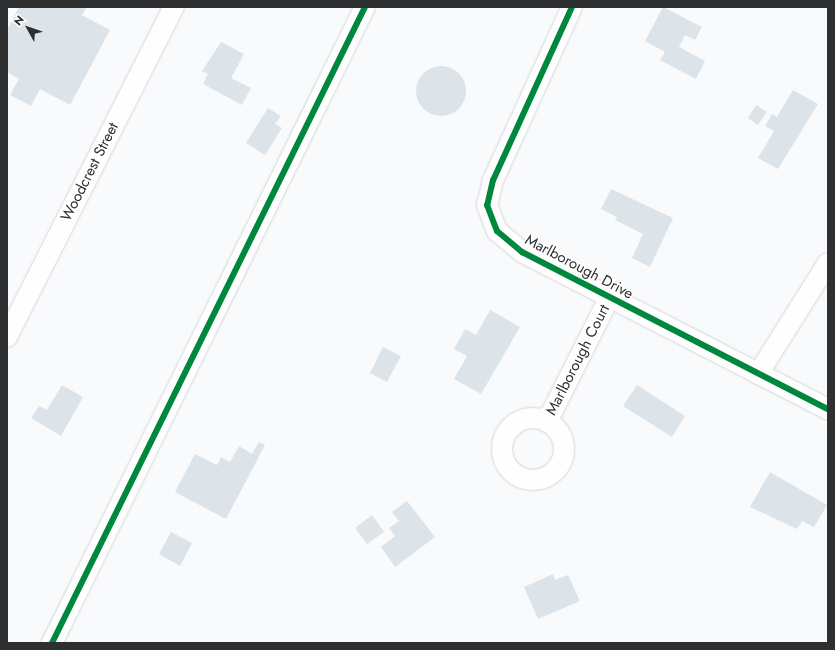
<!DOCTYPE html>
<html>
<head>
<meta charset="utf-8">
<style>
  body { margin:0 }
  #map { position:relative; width:835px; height:650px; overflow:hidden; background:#f8fafc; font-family:Jost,sans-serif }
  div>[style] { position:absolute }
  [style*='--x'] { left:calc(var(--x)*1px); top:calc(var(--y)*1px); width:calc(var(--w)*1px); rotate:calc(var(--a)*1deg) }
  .building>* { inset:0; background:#dde4e9 }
  .round { border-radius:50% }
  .roads { filter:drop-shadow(0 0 1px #d6d7d9) drop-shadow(0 0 1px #d6d7d9) }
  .minor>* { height:20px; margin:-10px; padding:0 10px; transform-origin:10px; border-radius:10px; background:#fefeff }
  .minor>.ring { margin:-10px; padding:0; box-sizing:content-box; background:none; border:20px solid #fefeff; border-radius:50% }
  .cycleway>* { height:6px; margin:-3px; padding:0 3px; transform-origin:3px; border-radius:3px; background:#00873e }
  span { translate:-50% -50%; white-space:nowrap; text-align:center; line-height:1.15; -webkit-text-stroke:3px #fff; paint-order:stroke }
  .street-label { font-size:15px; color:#2d2f30 }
  .frame { position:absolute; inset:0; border:8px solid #2d2f30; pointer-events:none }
  .north { position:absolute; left:8px; top:8px; width:40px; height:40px; -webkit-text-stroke:3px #fff; paint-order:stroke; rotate:310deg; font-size:11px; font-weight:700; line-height:16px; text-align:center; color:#2d2f30 }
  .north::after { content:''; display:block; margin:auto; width:14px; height:18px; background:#2d2f30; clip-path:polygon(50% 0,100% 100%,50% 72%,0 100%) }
</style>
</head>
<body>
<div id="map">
  <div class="building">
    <i style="clip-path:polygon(19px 7px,87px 7px,82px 15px,110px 30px,70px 105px,40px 89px,31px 106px,10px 95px,19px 79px,7px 72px,7px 30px)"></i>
    <i style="clip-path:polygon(663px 7px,702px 27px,695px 40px,685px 35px,679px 47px,705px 61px,696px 79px,660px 60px,665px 52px,645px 41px)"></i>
    <i style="clip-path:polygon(221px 42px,244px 54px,231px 78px,251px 88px,242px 105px,203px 84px,208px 74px,202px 71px)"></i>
    <i class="round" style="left:416px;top:66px;width:50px;height:50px"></i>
    <i style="clip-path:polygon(793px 90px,818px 104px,778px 169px,758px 158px,774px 131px,765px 126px,772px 114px,777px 117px)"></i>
    <i style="clip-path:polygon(756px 105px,767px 112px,758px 125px,748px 118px)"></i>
    <i style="clip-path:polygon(268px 108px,281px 116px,275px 124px,282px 128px,265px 155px,246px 143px)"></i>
    <i style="clip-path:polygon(611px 189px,673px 218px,650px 267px,632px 258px,643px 234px,615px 220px,617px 217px,601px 209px)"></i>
    <i style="clip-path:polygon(490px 310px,520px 327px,481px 394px,454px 379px,467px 356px,454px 349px,465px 329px,476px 335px)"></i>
    <i style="clip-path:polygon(383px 347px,401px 356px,387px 382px,370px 373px)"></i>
    <i style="clip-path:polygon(62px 385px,83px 397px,61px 436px,31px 418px,39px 406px,47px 410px)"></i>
    <i style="clip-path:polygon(637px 385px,685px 416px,672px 437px,623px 406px)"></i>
    <i style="clip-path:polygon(259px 442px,265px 445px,226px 519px,175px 492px,195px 454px,217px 465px,221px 457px,230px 462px,239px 446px,252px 454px)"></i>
    <i style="clip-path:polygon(770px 472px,827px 505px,814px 527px,802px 521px,797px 529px,750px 507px)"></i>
    <i style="clip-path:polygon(407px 501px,435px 537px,395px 567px,381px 547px,395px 536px,389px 528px,399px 521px,392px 512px)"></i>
    <i style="clip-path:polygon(372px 515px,384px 532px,367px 544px,355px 528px)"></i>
    <i style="clip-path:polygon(171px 532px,192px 543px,180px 566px,159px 554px)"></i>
    <i style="clip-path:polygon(553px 574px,555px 580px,568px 575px,580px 601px,538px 619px,524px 587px)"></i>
  </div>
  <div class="roads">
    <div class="minor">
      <i style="--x:572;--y:7;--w:190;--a:114.5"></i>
      <i style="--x:493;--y:180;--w:26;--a:103"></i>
      <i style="--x:487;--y:205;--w:28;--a:69"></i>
      <i style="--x:497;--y:231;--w:33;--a:40"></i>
      <i style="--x:522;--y:252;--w:344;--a:27.2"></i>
      <i style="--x:7;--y:337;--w:370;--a:-63.2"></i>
      <i style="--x:758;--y:374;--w:131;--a:-57.8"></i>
      <i class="ring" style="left:502px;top:418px;width:42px;height:42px"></i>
      <i style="--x:547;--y:422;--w:139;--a:-63.4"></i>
      <i style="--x:52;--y:643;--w:709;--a:-63.8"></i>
    </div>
  </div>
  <div class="cycleway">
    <i style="--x:572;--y:7;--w:190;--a:114.5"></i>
    <i style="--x:493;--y:180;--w:26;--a:103"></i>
    <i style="--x:487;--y:205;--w:28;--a:69"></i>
    <i style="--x:497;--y:231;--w:33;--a:40"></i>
    <i style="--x:522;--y:252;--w:344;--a:27.2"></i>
    <i style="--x:52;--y:643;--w:709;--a:-63.8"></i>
  </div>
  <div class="street-label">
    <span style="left:90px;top:172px;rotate:-63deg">Woodcrest Street</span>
    <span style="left:579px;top:267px;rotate:28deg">Marlborough Drive</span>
    <span style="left:578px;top:360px;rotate:-63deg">Marlborough Court</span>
  </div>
  <div class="frame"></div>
  <div class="north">N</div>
</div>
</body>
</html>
